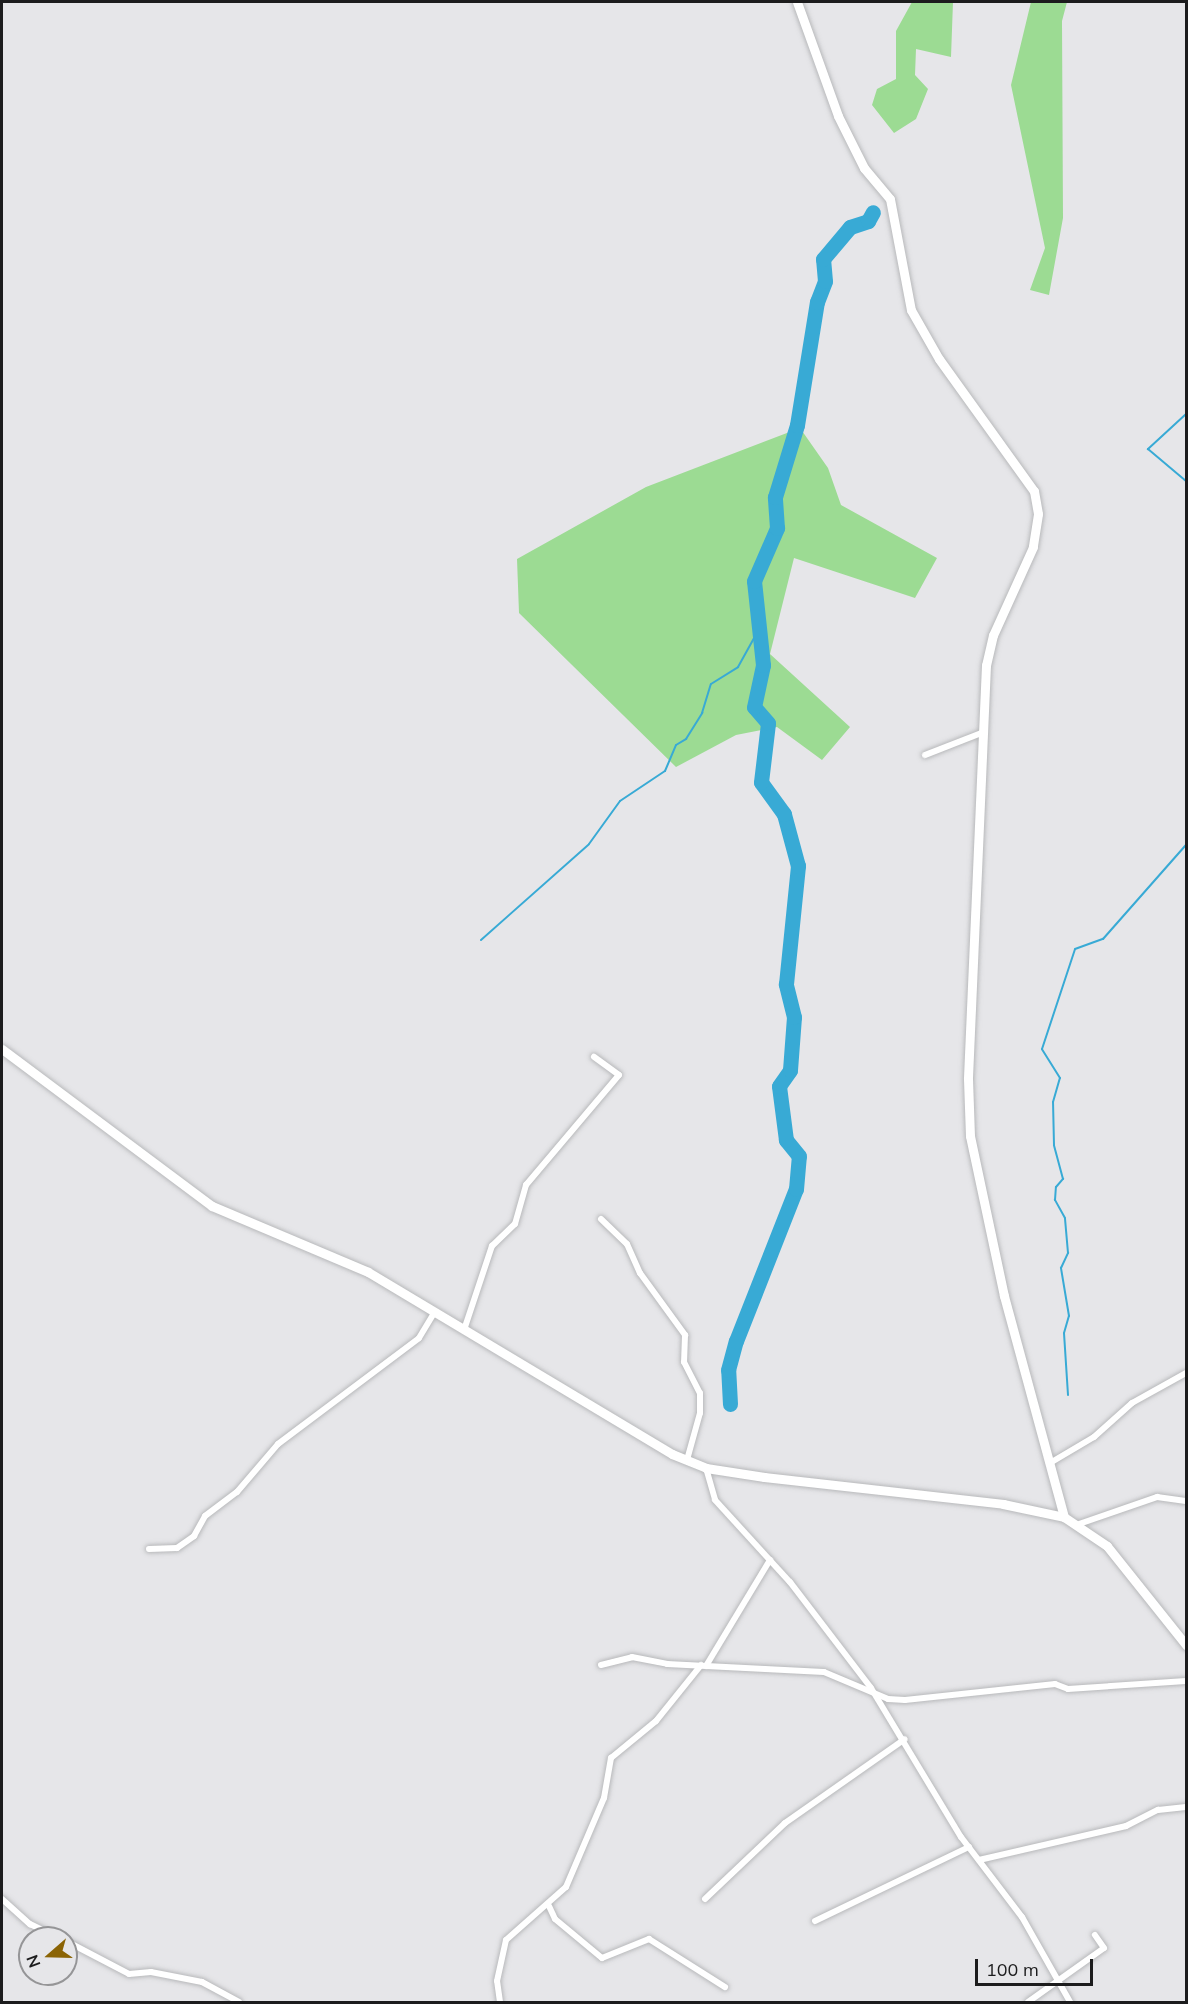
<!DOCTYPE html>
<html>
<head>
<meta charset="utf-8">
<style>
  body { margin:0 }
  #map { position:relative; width:1188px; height:2004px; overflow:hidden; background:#e6e6e9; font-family:Mulish,sans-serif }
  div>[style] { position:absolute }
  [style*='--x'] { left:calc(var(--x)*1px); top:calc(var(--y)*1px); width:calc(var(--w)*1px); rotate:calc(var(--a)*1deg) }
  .green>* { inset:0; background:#9cdb93 }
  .stream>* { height:2px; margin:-1px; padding:0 1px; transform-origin:1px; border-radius:1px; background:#38aad5 }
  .river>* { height:15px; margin:-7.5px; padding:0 7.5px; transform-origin:7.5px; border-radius:7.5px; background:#38aad5 }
  .roads { filter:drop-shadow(0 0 2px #b8b9bb) drop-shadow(0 0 2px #b8b9bb) }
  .street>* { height:6px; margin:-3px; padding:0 3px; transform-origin:3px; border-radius:3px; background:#fff }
  .secondary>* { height:9px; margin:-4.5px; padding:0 4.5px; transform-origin:4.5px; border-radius:4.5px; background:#fff }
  span { translate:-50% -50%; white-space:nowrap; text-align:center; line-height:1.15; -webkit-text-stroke:4.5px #e6e6e9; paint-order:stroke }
  .frame { position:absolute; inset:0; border:3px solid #1c1c1d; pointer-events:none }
  .north { position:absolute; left:18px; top:1926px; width:60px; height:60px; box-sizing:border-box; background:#e6e6e9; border:2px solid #959597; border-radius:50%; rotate:250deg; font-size:16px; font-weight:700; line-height:24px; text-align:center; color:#1c1c1d }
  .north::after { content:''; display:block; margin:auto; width:21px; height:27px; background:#8b6405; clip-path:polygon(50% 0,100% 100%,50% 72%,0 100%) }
  .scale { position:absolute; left:975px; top:1959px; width:118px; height:27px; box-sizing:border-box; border:3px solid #1c1c1d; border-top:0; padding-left:8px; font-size:18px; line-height:21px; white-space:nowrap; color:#1c1c1d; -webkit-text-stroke:4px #e6e6e9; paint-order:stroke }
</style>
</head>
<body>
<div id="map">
  <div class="green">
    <i style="clip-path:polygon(912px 2px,953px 2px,951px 57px,916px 49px,915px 75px,928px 89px,916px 119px,894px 133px,872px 105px,877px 89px,896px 79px,896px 31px)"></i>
    <i style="clip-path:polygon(1031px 2px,1067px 2px,1062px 21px,1063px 218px,1049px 295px,1030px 290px,1045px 248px,1011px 85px)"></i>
    <i style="clip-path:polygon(800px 428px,828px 468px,841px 505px,937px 558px,915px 598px,794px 558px,770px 654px,850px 727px,822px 760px,777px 727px,736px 735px,676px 767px,519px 613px,517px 559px,646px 487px)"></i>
  </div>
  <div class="stream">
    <i style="--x:1186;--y:414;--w:52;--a:137.4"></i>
    <i style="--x:1148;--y:449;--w:50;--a:40.1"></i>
    <i style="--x:481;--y:940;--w:144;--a:-41.6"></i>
    <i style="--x:589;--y:844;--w:53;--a:-54.2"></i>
    <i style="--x:620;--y:801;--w:54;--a:-33.7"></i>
    <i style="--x:665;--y:771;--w:28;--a:-67"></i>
    <i style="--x:676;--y:745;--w:12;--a:-31"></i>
    <i style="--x:686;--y:739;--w:31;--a:-58"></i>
    <i style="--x:702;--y:713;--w:30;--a:-73"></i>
    <i style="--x:711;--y:684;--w:32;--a:-32"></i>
    <i style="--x:738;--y:667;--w:38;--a:-61"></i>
    <i style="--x:1068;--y:1395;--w:62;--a:-93.7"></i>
    <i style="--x:1064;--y:1333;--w:18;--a:-74"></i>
    <i style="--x:1069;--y:1316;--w:49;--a:-99.5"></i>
    <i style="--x:1061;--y:1268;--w:17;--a:-65"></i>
    <i style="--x:1068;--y:1253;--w:35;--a:-95"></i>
    <i style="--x:1065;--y:1218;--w:21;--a:-119"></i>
    <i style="--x:1055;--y:1200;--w:13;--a:-86"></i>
    <i style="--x:1056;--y:1187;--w:11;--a:-49"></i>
    <i style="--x:1063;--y:1179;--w:35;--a:-105"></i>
    <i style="--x:1054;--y:1145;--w:43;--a:-91.3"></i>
    <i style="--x:1053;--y:1102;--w:25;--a:-74"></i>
    <i style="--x:1060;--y:1078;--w:34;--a:-122"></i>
    <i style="--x:1042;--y:1049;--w:105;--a:-71.7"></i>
    <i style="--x:1075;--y:949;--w:30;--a:-20"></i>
    <i style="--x:1103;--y:939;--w:125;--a:-48.6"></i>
  </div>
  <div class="river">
    <i style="--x:730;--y:1404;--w:34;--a:-93"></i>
    <i style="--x:728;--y:1370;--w:30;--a:-75"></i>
    <i style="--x:736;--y:1341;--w:163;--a:-68.5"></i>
    <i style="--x:796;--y:1189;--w:33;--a:-85"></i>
    <i style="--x:799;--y:1156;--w:21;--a:-129"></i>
    <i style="--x:786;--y:1140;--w:54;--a:-97.4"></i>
    <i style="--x:779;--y:1086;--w:19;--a:-55"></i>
    <i style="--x:790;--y:1070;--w:53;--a:-85.7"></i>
    <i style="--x:794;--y:1017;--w:34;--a:-104"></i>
    <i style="--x:786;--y:984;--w:119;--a:-84.2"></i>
    <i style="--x:798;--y:866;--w:54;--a:-105.1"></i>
    <i style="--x:784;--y:814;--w:39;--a:-126"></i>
    <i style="--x:761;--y:782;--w:59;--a:-83.2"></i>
    <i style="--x:768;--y:723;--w:21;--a:-131"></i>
    <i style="--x:754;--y:707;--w:43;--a:-77.9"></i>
    <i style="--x:763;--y:665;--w:84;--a:-96.1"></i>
    <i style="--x:754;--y:581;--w:58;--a:-66.5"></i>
    <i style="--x:777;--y:528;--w:31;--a:-94"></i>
    <i style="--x:775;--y:497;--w:75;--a:-73"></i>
    <i style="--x:797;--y:425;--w:125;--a:-80.8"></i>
    <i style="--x:817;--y:302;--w:22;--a:-69"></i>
    <i style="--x:825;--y:281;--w:22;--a:-95"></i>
    <i style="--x:823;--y:259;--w:42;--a:-49.8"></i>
    <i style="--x:850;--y:227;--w:19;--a:-18"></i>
    <i style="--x:868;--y:221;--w:10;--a:-61"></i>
  </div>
  <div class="roads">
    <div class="street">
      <i style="--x:925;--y:755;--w:63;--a:-21.3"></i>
      <i style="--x:601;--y:1219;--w:36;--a:44"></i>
      <i style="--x:627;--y:1244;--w:32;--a:66"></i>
      <i style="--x:640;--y:1273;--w:77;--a:54"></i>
      <i style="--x:685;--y:1335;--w:27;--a:92"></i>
      <i style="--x:684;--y:1362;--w:35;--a:63"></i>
      <i style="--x:700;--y:1393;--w:20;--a:90"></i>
      <i style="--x:700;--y:1413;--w:49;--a:105.5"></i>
      <i style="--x:464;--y:1330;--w:89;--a:-71.6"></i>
      <i style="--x:492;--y:1246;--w:32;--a:-44"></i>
      <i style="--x:515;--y:1224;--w:41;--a:-74.2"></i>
      <i style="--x:526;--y:1185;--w:144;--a:-49.8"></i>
      <i style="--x:619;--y:1075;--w:31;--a:-144"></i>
      <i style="--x:1050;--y:1463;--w:51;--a:-30.6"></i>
      <i style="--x:1094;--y:1437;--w:51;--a:-41.8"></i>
      <i style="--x:1132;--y:1403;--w:62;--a:-29.1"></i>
      <i style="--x:706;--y:1468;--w:33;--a:74"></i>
      <i style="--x:715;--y:1500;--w:111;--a:47.6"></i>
      <i style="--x:790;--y:1582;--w:133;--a:52.6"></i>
      <i style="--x:871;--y:1688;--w:174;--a:58.9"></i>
      <i style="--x:961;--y:1837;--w:101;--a:52.7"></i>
      <i style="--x:1022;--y:1917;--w:98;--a:60.5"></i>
      <i style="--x:1079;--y:1524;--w:83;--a:-19.1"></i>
      <i style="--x:1157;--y:1497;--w:29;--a:8"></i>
      <i style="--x:149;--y:1549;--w:28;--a:-2"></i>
      <i style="--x:177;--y:1548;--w:21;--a:-35"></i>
      <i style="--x:194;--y:1536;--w:23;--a:-61"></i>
      <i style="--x:205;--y:1516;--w:40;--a:-37"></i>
      <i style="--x:237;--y:1492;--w:63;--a:-49.5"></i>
      <i style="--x:278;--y:1444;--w:176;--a:-36.9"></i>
      <i style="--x:419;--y:1338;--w:31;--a:-59"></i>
      <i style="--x:601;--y:1665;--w:32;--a:-14"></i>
      <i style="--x:632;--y:1657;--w:36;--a:11"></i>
      <i style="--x:667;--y:1664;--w:157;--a:2.9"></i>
      <i style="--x:824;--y:1672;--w:69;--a:22.9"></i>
      <i style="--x:888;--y:1699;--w:17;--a:3"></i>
      <i style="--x:905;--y:1700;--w:151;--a:-6.1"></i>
      <i style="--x:1055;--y:1684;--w:14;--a:21"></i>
      <i style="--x:1068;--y:1689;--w:118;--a:-3.9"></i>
      <i style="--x:706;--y:1666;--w:124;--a:-58.9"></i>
      <i style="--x:979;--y:1860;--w:151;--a:-13"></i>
      <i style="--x:1126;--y:1826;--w:36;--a:-27"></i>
      <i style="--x:1158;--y:1810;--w:28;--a:-6"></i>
      <i style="--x:2;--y:1899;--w:38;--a:42"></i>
      <i style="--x:30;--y:1924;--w:32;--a:26"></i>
      <i style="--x:705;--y:1899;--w:110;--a:-43.5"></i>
      <i style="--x:785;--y:1823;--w:146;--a:-35"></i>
      <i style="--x:549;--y:1906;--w:14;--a:65"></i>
      <i style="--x:555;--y:1919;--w:61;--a:39.7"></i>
      <i style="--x:602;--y:1958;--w:51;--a:-22"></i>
      <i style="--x:649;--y:1939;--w:90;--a:32.3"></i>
      <i style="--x:815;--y:1921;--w:171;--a:-25.7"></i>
      <i style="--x:66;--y:1941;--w:71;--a:27.6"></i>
      <i style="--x:129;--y:1974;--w:22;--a:-5"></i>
      <i style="--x:151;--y:1972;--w:52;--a:11.1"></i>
      <i style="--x:202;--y:1982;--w:42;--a:28.4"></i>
      <i style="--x:500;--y:2002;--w:21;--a:-98"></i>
      <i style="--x:497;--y:1981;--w:42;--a:-77.6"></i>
      <i style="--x:506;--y:1940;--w:80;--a:-41.5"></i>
      <i style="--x:566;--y:1887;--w:97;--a:-66.9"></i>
      <i style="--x:604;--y:1798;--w:41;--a:-80.1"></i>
      <i style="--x:611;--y:1758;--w:58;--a:-39.4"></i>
      <i style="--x:656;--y:1721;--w:72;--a:-51.2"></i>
      <i style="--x:1028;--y:2002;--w:93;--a:-35.4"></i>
      <i style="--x:1104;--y:1948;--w:16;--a:-125"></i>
    </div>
    <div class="secondary">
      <i style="--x:797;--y:2;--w:121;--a:70.2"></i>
      <i style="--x:838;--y:116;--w:58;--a:63.4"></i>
      <i style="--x:864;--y:168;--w:40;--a:50"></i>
      <i style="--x:890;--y:199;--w:113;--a:79.3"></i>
      <i style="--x:911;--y:310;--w:56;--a:60.3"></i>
      <i style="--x:939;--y:359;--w:163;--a:54.3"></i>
      <i style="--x:1034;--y:491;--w:23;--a:80"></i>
      <i style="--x:1038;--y:514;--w:33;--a:99"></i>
      <i style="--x:1033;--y:547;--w:97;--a:114.4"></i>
      <i style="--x:993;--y:635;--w:31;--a:103"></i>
      <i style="--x:986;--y:665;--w:414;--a:92.5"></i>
      <i style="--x:968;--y:1079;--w:57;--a:88"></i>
      <i style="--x:970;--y:1136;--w:164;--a:78"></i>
      <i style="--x:1004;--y:1296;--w:229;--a:74.8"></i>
      <i style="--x:2;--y:1049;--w:262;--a:36.8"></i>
      <i style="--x:212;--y:1206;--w:169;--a:22.9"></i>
      <i style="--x:368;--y:1272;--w:354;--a:30.9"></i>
      <i style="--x:672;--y:1454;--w:37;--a:22"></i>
      <i style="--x:706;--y:1468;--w:59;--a:8.8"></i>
      <i style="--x:764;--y:1477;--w:241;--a:6.4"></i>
      <i style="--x:1003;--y:1504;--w:62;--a:12"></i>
      <i style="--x:1064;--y:1517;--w:52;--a:34"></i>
      <i style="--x:1107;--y:1546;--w:127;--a:51.4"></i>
    </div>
  </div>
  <div class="frame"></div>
  <div class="north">N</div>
  <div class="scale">100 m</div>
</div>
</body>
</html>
